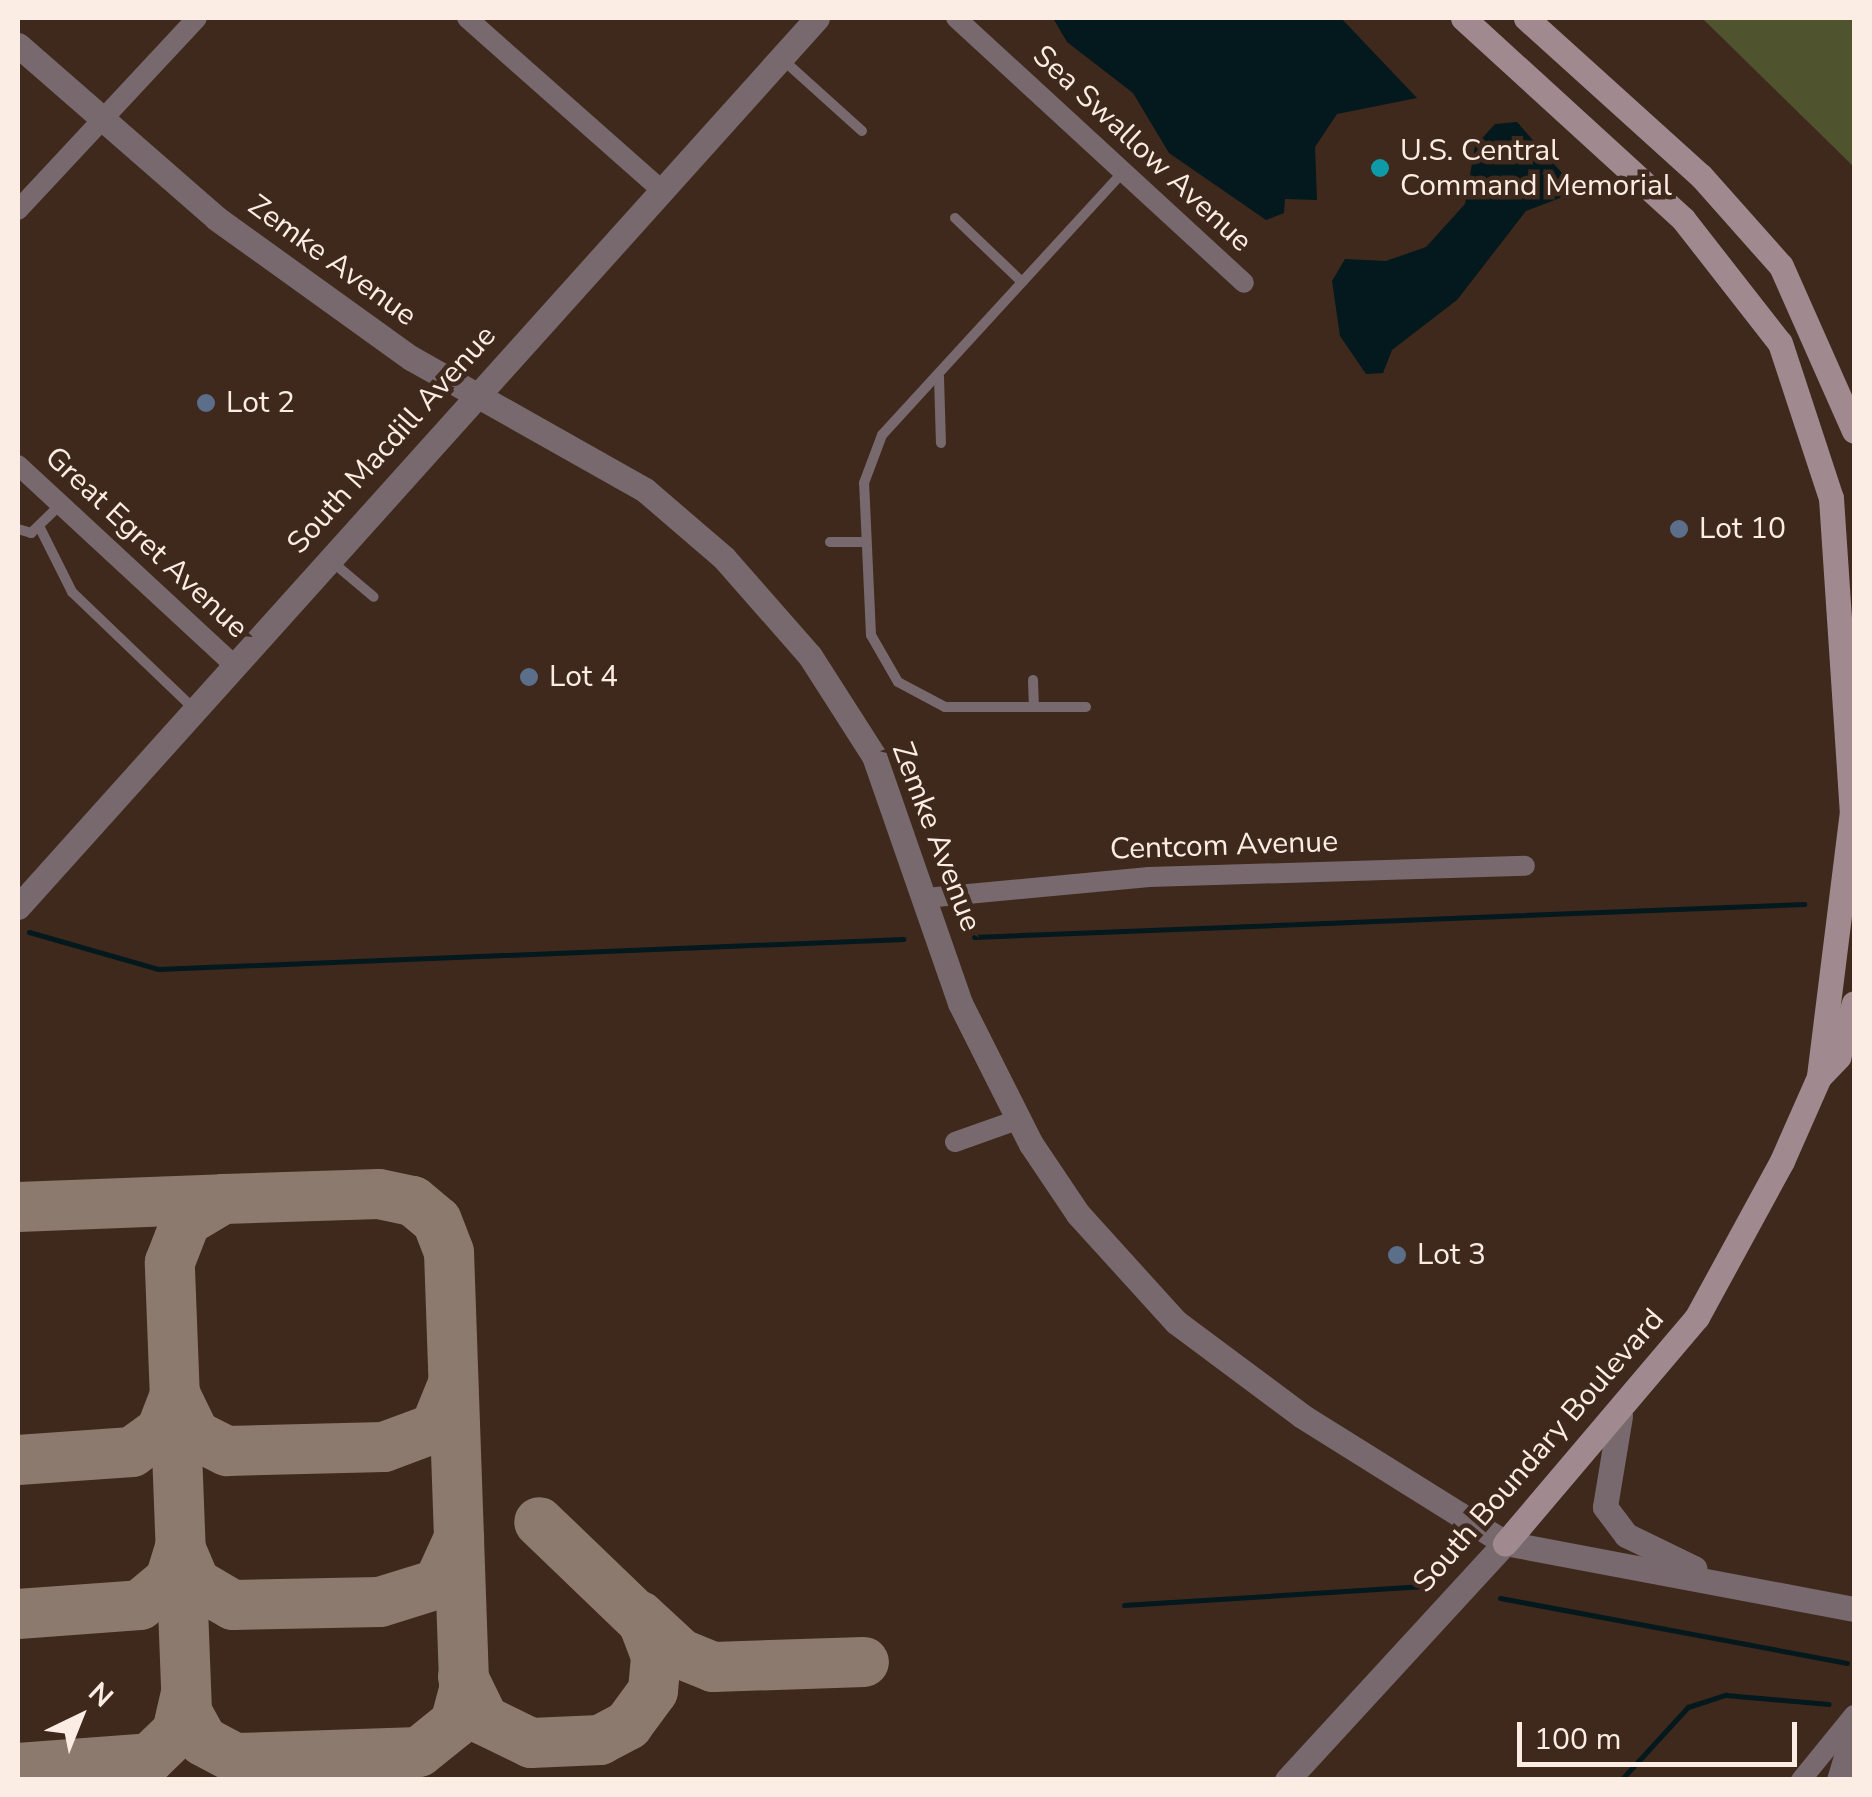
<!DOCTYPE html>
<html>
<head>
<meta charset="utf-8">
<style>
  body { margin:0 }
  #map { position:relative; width:1872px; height:1797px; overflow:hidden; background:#3f291c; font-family:"Nunito Sans",sans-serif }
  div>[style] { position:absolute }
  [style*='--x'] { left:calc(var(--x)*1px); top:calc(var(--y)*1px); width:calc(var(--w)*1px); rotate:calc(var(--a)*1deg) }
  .green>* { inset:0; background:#4f542e }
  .water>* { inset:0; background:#03191d }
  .stream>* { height:5px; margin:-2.5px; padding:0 2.5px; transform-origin:2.5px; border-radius:2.5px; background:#03191d }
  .taxiway>* { height:50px; margin:-25px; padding:0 25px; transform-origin:25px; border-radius:25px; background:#8d7a6e }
  .service>* { height:10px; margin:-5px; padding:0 5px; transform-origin:5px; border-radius:5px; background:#77696d }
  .minor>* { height:20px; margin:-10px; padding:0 10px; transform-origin:10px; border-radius:10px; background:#77696d }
  .tertiary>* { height:25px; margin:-12.5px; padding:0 12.5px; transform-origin:12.5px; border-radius:12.5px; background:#77696d }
  .secondary>* { height:25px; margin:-12.5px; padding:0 12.5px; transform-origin:12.5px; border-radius:12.5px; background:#a08a90 }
  .dots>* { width:28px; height:28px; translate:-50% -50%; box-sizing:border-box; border:5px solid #3f291c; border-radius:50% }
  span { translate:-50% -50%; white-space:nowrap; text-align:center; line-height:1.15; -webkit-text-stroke:9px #3f291c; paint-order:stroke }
  .street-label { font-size:30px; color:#fcede4 }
  .poi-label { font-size:30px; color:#fcede4 }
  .left { translate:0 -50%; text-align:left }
  .frame { position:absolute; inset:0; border:20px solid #fcede4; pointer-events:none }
  .north { position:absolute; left:30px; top:1667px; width:100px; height:100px; -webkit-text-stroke:8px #3f291c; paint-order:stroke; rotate:43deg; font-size:28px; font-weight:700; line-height:40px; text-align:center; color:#fcede4 }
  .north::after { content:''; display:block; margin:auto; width:35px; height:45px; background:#fcede4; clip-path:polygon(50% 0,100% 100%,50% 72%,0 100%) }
  .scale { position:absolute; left:1517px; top:1722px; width:280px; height:45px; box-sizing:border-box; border:5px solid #fcede4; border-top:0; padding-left:12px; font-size:30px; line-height:35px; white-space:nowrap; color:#fcede4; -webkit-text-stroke:8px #3f291c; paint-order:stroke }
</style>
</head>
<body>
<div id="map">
  <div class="green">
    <i style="clip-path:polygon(1702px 18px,1854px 18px,1854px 167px)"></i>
  </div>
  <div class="water">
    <i style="clip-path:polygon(1053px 18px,1341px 18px,1417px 98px,1337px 114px,1315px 147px,1317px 200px,1285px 199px,1284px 213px,1266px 220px,1169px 153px,1133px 93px,1067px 42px)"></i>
    <i style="clip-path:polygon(1517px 122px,1569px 181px,1560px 198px,1526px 211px,1457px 300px,1392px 350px,1383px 373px,1366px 374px,1340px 336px,1332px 281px,1345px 259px,1386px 261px,1426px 247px,1465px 204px,1475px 146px,1495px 124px)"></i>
  </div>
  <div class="stream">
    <i style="--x:29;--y:932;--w:134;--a:16"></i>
    <i style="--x:158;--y:969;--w:746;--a:-2.31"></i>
    <i style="--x:974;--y:937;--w:831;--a:-2.28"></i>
    <i style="--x:1500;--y:1598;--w:353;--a:10.6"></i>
    <i style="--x:1124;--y:1605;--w:301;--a:-3.6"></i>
    <i style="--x:1621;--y:1780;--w:99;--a:-47.5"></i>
    <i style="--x:1688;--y:1707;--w:40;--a:-18"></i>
    <i style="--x:1726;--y:1695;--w:103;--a:5"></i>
  </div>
  <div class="taxiway">
    <i style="--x:18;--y:1207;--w:205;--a:-2.2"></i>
    <i style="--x:223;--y:1199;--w:156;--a:-1.8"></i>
    <i style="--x:379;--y:1194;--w:35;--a:12"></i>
    <i style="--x:413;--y:1201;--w:31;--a:40"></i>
    <i style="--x:437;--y:1221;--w:33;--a:69"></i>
    <i style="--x:449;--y:1252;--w:438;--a:88"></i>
    <i style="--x:464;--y:1690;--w:34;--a:105"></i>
    <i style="--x:455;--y:1723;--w:46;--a:141.1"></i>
    <i style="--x:419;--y:1752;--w:184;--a:178.1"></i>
    <i style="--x:235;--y:1758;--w:36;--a:-152"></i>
    <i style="--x:203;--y:1741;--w:33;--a:-119"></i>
    <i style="--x:187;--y:1712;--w:450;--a:-92.2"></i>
    <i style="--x:170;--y:1262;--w:44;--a:-68.7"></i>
    <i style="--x:186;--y:1221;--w:43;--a:-30.7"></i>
    <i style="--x:175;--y:1394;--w:46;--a:64"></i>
    <i style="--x:195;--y:1435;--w:36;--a:27"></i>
    <i style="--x:227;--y:1451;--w:157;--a:-1.5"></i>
    <i style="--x:384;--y:1447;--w:54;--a:-20.4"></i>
    <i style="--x:435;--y:1428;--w:48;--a:-67.8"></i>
    <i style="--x:18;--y:1460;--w:114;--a:-4"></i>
    <i style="--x:132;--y:1452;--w:36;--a:-36"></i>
    <i style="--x:161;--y:1431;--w:40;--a:-69"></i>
    <i style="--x:180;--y:1547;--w:39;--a:67"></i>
    <i style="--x:195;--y:1583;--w:44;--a:30.1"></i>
    <i style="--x:233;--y:1605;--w:147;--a:-1.2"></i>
    <i style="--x:380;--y:1602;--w:61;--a:-17.2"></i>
    <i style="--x:438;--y:1584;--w:51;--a:-65.5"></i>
    <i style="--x:18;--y:1614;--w:122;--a:-4.2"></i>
    <i style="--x:140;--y:1605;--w:39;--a:-40"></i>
    <i style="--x:170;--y:1580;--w:34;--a:-73"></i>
    <i style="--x:640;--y:1616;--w:56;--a:42.8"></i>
    <i style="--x:681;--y:1654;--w:35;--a:22"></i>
    <i style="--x:713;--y:1667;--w:151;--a:-1.9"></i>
    <i style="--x:463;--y:1677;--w:48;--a:64"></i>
    <i style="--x:484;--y:1720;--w:52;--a:26.1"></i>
    <i style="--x:531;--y:1743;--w:69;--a:-2.5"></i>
    <i style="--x:600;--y:1740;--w:32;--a:-28"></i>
    <i style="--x:628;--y:1725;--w:42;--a:-53.7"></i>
    <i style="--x:653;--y:1691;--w:35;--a:-85"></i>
    <i style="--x:656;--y:1656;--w:36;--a:-111"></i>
    <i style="--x:643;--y:1622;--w:144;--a:-136.1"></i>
    <i style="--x:18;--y:1768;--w:132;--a:-4.3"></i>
    <i style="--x:150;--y:1758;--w:37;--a:-44"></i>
    <i style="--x:177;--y:1732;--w:37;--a:-77"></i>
  </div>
  <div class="service">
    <i style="--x:781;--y:58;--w:109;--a:42"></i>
    <i style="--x:955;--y:218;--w:91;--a:43.7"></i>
    <i style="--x:939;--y:377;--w:66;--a:88.3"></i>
    <i style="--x:40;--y:528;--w:72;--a:63.4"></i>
    <i style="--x:72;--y:592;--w:169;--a:43.8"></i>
    <i style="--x:18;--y:529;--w:14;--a:17"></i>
    <i style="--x:31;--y:533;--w:40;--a:-44"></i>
    <i style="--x:830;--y:542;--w:36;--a:0"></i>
    <i style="--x:330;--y:560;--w:57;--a:40.1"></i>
    <i style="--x:1033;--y:680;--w:27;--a:88"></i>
    <i style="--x:1086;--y:707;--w:141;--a:180"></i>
    <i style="--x:945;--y:707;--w:53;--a:-152"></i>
    <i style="--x:898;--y:682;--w:54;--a:-119.9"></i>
    <i style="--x:871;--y:635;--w:152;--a:-92.6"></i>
    <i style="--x:864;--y:483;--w:51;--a:-69.4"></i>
    <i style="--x:882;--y:435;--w:357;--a:-47.5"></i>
  </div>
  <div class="minor">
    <i style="--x:467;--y:18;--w:258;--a:41.5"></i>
    <i style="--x:956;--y:18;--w:391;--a:42.6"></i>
    <i style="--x:18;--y:210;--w:262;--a:-47"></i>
    <i style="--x:18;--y:465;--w:294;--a:42.8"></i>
    <i style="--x:926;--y:898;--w:224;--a:-5.4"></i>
    <i style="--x:1149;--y:877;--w:376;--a:-1.7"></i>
    <i style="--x:955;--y:1142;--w:66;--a:-19.5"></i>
    <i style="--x:1801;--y:1780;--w:84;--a:-50.8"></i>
  </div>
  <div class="tertiary">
    <i style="--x:18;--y:45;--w:263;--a:41.1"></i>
    <i style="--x:216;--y:218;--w:240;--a:35.7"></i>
    <i style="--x:411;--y:358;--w:269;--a:29.4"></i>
    <i style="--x:645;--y:490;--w:104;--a:40.7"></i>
    <i style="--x:724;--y:558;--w:130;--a:48.7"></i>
    <i style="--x:810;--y:656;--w:119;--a:57.4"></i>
    <i style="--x:874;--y:756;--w:262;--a:70.8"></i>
    <i style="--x:960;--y:1003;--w:158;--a:63.3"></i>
    <i style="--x:1031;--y:1144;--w:84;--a:56.1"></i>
    <i style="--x:1078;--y:1214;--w:146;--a:47.8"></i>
    <i style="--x:1176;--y:1322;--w:157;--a:36.7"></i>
    <i style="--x:1302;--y:1416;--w:239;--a:32"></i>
    <i style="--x:1505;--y:1543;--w:355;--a:10.7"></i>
    <i style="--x:18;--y:907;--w:1195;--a:-48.05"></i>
    <i style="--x:1620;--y:1416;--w:92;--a:99.4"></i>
    <i style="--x:1605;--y:1507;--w:35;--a:53"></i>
    <i style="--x:1626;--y:1535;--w:76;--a:25.9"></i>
    <i style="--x:1287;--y:1780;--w:322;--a:-47.4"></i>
    <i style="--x:1839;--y:1780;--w:52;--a:-73.3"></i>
  </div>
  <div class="secondary">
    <i style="--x:1463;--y:18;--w:298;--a:42.4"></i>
    <i style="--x:1683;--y:219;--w:157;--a:52"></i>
    <i style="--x:1780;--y:343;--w:163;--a:71.8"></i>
    <i style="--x:1831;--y:498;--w:314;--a:86.2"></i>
    <i style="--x:1852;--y:811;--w:268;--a:97.1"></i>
    <i style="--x:1819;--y:1077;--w:92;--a:113.8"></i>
    <i style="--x:1782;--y:1161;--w:178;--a:118.6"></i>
    <i style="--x:1697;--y:1317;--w:297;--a:130.3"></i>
    <i style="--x:1526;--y:18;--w:236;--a:42.1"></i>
    <i style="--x:1701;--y:176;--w:120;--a:48.4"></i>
    <i style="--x:1781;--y:266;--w:180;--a:66.1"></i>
    <i style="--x:1819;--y:1077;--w:28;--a:-46"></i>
    <i style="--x:1838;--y:1057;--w:56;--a:-73.5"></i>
  </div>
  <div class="dots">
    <i style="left:1380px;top:168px;background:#0f9aa8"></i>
    <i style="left:206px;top:403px;background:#5c6f8a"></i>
    <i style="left:1679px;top:529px;background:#5c6f8a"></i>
    <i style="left:529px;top:677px;background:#5c6f8a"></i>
    <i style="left:1397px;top:1255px;background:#5c6f8a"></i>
  </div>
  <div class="street-label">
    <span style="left:1142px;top:149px;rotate:43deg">Sea Swallow Avenue</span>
    <span style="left:332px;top:261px;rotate:36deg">Zemke Avenue</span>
    <span style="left:392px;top:440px;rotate:-48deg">South Macdill Avenue</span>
    <span style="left:146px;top:543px;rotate:43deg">Great Egret Avenue</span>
    <span style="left:936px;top:837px;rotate:69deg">Zemke Avenue</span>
    <span style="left:1224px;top:846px;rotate:-2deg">Centcom Avenue</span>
    <span style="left:1539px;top:1451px;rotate:-49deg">South Boundary Boulevard</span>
  </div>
  <div class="poi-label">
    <span class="left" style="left:1400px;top:168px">U.S. Central<br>Command Memorial</span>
    <span class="left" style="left:226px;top:403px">Lot 2</span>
    <span class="left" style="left:1699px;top:529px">Lot 10</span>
    <span class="left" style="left:549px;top:677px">Lot 4</span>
    <span class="left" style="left:1417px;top:1255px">Lot 3</span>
  </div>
  <div class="frame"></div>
  <div class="north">N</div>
  <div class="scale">100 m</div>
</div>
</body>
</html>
